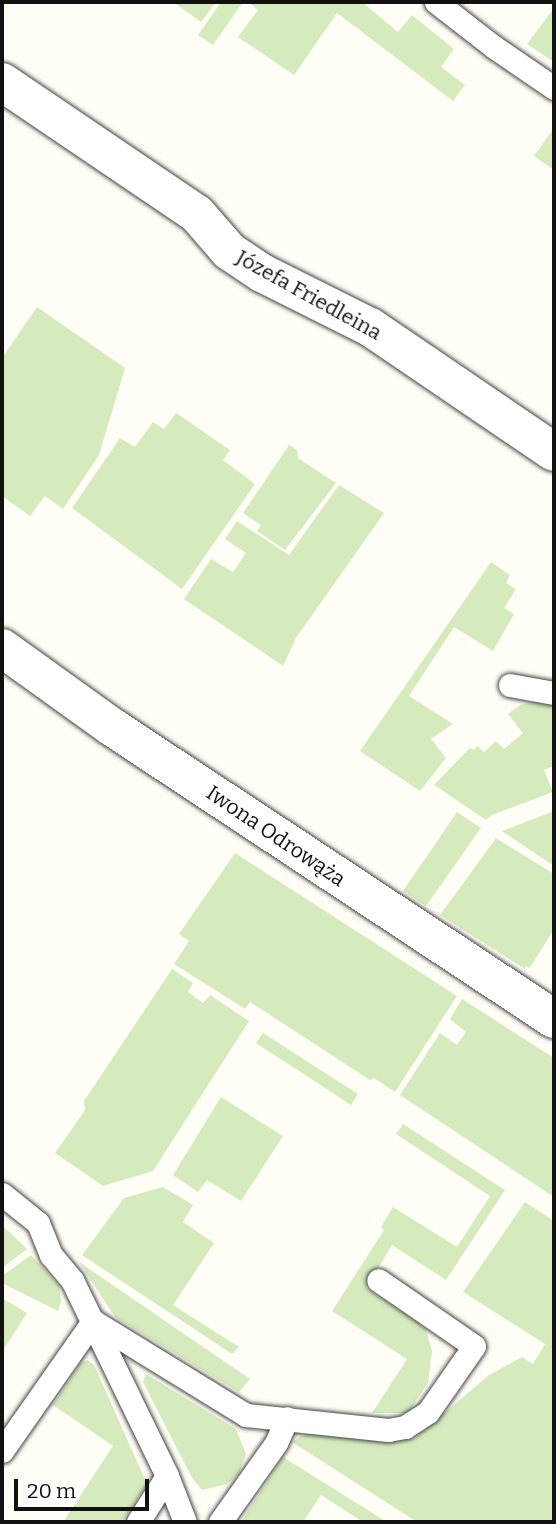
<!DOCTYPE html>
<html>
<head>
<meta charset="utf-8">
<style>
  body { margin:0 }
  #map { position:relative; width:556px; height:1524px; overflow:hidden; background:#fffdf5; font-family:Bitter,serif }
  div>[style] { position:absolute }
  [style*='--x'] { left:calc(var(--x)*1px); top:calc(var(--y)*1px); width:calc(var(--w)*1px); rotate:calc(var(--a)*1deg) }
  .green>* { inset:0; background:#d5ebbd }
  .roads { filter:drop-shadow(0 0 2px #444) drop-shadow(0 0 2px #444) }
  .lane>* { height:23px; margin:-11.5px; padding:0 11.5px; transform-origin:11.5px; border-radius:11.5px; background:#fff }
  .street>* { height:38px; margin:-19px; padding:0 19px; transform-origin:19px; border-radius:19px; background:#fff }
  span { translate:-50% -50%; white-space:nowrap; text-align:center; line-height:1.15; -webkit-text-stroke:7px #fff; paint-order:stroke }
  .street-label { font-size:21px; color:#111 }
  .frame { position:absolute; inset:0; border:4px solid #111; pointer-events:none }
  .scale { position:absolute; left:14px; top:1479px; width:135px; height:32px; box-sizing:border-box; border:4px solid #111; border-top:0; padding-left:9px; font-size:21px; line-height:24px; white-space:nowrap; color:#111; -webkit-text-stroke:5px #fff; paint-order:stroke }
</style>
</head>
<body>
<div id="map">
  <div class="green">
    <i style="clip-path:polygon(173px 2px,216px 2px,201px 22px)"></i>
    <i style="clip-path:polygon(221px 2px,243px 2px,213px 45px,198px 35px)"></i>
    <i style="clip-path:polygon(248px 2px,362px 2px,398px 32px,412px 15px,454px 49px,441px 67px,465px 85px,453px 101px,337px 13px,294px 75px,238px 37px,258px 10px)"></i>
    <i style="clip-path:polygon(554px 8px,554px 62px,527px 44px)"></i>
    <i style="clip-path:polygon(554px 128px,554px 170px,534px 156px)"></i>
    <i style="clip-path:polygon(37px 307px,125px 368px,99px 455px,63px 509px,45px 496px,30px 516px,2px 496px,2px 358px)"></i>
    <i style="clip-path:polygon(176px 413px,230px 450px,223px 460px,255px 484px,182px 589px,72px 508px,120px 438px,135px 447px,153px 422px,164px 429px)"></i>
    <i style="clip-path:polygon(289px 445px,297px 450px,298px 458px,336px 483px,285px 550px,257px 531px,261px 525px,243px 513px)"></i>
    <i style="clip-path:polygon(339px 485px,384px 513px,296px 638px,283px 666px,184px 599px,211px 559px,233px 572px,246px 553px,225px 539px,237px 521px,289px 555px)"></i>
    <i style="clip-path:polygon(491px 562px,510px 575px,506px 583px,516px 589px,504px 608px,514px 614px,493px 651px,454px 627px,409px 696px,453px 724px,431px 739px,446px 758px,420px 791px,360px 751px)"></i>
    <i style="clip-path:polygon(539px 701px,554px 705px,554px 766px,544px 770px,553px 792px,492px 815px,486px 820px,434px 785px,470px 748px,473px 750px,478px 746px,484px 752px,496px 741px,504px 749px,523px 733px,508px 714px,520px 705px)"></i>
    <i style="clip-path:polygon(554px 811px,554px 866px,502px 831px)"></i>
    <i style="clip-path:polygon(457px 812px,481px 828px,426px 906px,403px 891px)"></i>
    <i style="clip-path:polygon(496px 838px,554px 874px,554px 929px,530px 968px,526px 966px,525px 969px,440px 915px)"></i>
    <i style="clip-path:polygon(235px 853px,457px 996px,395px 1092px,374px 1078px,370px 1080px,250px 1002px,245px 1009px,174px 964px,189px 941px,179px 934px)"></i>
    <i style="clip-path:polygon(172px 969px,193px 983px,188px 992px,203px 1003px,210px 995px,249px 1021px,153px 1171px,103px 1186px,55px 1153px,85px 1110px,84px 1101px)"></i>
    <i style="clip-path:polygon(462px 999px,554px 1058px,554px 1197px,400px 1095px,440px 1033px,457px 1045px,466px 1032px,450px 1019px)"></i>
    <i style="clip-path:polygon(263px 1033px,358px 1094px,351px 1105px,256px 1043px)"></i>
    <i style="clip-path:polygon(221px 1097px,283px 1136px,241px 1201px,207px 1180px,198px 1192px,173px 1175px)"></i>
    <i style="clip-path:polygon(403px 1124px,505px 1190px,446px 1280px,392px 1245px,366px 1288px,419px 1323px,426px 1330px,432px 1351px,428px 1383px,408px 1413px,372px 1413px,407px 1359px,332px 1311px,384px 1230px,381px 1227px,393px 1207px,457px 1247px,490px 1196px,396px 1134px)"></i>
    <i style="clip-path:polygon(163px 1187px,193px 1205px,183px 1222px,214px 1243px,173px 1305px,239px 1347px,232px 1354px,82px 1255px,124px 1198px)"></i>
    <i style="clip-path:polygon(525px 1202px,554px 1221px,554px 1522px,417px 1522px,292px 1442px,301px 1436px,321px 1433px,391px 1441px,415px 1438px,489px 1375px,522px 1357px,533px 1364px,545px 1344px,463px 1292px)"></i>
    <i style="clip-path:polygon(2px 1225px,27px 1249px,2px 1268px)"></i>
    <i style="clip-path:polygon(31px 1255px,59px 1286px,61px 1301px,58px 1311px,2px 1283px,2px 1276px)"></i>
    <i style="clip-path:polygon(79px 1262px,250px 1379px,239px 1392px,115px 1317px)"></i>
    <i style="clip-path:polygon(2px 1298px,27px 1313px,2px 1352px)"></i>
    <i style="clip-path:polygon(87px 1360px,94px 1365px,147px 1484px,122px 1522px,63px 1522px,113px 1446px,53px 1405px,81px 1363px)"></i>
    <i style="clip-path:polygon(146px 1374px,236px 1429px,246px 1454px,238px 1475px,227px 1484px,202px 1490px,192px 1478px,143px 1382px)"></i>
    <i style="clip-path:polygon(283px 1457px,387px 1522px,363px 1522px,321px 1495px,303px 1522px,241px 1522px)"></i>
  </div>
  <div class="roads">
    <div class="lane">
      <i style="--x:436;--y:2;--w:73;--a:37.8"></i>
      <i style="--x:494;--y:47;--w:73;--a:34.3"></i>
      <i style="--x:510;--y:685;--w:45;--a:10.3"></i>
      <i style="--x:2;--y:1194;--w:46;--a:38.9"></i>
      <i style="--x:38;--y:1223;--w:35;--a:68"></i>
      <i style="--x:51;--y:1255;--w:33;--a:50"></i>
      <i style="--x:72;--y:1280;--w:218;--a:64.1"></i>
      <i style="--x:167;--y:1476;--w:49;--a:68.6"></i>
      <i style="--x:2;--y:1451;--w:159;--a:-55"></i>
      <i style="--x:93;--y:1321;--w:180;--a:31.6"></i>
      <i style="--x:246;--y:1415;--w:143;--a:6"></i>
      <i style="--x:388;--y:1430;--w:17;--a:-10"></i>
      <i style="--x:405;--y:1427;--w:27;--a:-33"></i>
      <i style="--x:428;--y:1412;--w:80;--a:-55.1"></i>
      <i style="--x:474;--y:1346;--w:116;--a:-145.5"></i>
      <i style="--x:138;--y:1522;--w:54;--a:-57.8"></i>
      <i style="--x:220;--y:1522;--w:97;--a:-54.7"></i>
      <i style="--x:276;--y:1443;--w:27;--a:-66"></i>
    </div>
    <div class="street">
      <i style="--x:2;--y:82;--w:235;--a:34.1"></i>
      <i style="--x:197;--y:214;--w:49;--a:49.1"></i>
      <i style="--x:229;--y:251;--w:40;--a:34"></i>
      <i style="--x:262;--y:273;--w:121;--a:26.6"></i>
      <i style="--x:370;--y:327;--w:222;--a:34.2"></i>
      <i style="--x:2;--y:648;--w:135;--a:35.7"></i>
      <i style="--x:112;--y:727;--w:530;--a:33.45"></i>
    </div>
  </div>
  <div class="street-label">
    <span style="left:309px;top:295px;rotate:29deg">Józefa Friedleina</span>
    <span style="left:276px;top:836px;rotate:34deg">Iwona Odrowąża</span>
  </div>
  <div class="frame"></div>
  <div class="scale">20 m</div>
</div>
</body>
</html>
